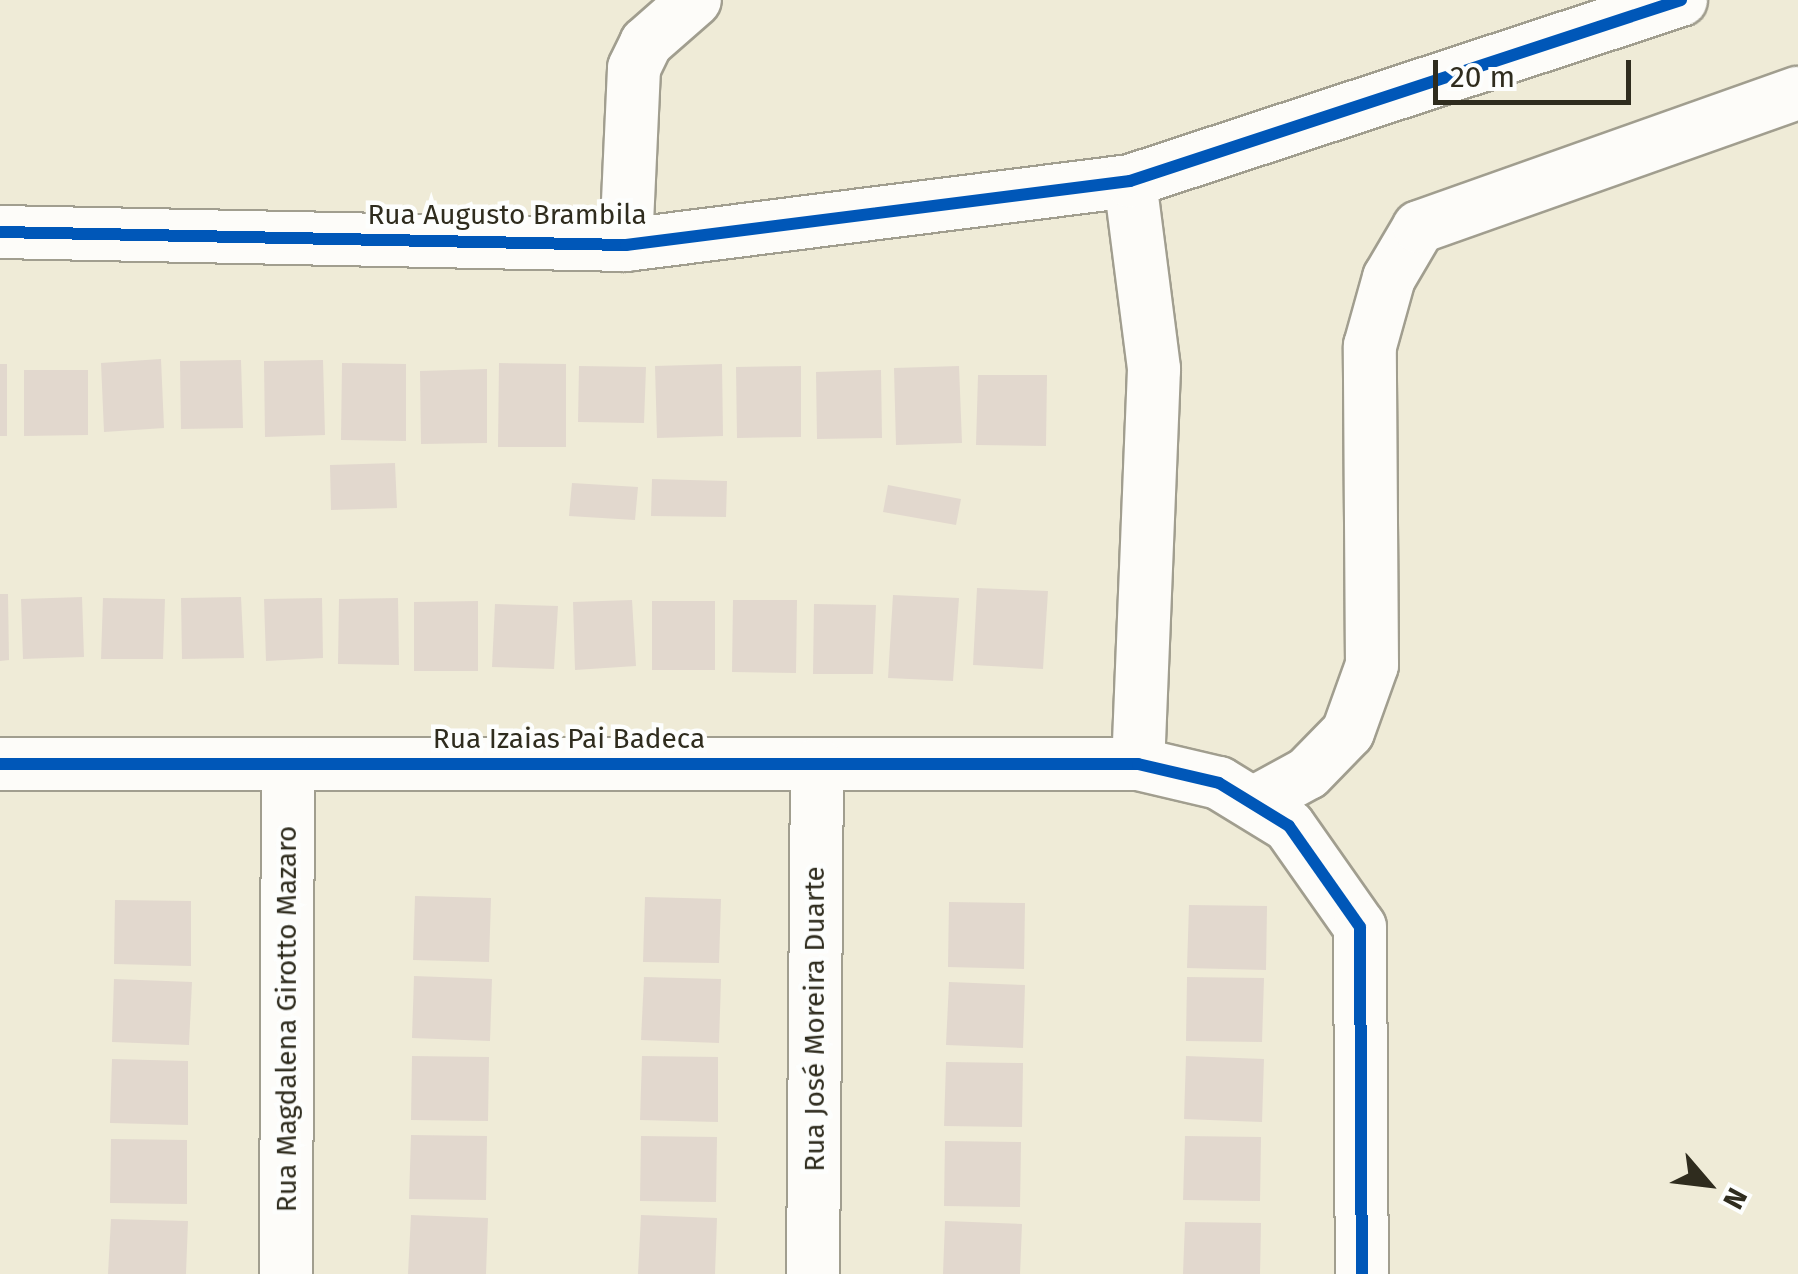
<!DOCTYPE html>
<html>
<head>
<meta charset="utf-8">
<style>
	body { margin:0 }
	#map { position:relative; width:1798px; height:1274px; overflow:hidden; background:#efebd7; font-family:"Fira Sans",sans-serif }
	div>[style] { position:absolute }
	.building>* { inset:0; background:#e2d8ce }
	.roads { filter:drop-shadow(2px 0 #a19e8f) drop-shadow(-2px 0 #a19e8f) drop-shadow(0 2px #a19e8f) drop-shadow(0 -2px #a19e8f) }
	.minor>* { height:52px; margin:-26px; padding:0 26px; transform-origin:26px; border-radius:26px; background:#fdfcf9 }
	.cycleway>* { height:12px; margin:-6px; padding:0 6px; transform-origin:6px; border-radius:6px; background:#0057b8 }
	span { translate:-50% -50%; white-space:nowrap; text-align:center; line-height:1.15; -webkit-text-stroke:9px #fdfefd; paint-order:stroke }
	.street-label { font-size:28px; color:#2f2c1e }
	.north { position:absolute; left:1658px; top:1134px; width:100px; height:100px; -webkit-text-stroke:8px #fdfefd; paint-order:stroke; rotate:118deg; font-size:28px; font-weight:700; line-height:40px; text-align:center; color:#2f2c1e }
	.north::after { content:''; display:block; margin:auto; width:35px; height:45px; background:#2f2c1e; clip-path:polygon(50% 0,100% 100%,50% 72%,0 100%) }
	.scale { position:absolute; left:1433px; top:60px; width:198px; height:45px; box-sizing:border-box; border:5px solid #2f2c1e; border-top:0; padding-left:12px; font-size:30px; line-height:35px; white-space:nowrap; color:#2f2c1e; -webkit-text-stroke:8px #fdfefd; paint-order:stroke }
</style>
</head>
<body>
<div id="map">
	<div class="building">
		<div style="clip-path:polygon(161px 359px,164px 428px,104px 432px,101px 363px)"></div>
		<div style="clip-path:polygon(241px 360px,243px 428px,181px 429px,180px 361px)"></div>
		<div style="clip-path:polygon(323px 360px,325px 435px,265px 437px,264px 361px)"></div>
		<div style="clip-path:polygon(342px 363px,406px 364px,406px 441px,341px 440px)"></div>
		<div style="clip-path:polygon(499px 363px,566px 364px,566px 447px,498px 447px)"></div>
		<div style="clip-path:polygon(0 364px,7px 364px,7px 436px,0 436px)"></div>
		<div style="clip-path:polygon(722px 364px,723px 436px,657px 438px,655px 366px)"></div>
		<div style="clip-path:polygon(579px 366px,646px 367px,644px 423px,578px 422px)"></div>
		<div style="clip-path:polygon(801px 366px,801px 437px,737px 438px,736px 367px)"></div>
		<div style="clip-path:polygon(959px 366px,962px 443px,896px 445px,894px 368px)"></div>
		<div style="clip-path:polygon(487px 369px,487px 443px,421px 444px,420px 371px)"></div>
		<div style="clip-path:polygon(24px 370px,88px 370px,88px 435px,24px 436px)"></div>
		<div style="clip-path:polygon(881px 370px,882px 438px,817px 439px,816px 372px)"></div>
		<div style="clip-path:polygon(978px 375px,1047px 375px,1046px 446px,976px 445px)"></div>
		<div style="clip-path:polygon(395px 463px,397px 508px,331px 510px,330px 465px)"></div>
		<div style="clip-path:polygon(652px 479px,727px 481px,726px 517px,651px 516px)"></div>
		<div style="clip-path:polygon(572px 483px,638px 487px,635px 520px,569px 516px)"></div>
		<div style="clip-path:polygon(888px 485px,961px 499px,956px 525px,883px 512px)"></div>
		<div style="clip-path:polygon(977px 588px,1048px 591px,1043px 669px,973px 665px)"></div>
		<div style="clip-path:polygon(0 594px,8px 594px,9px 660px,0 661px)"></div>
		<div style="clip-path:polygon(893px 595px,959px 598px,953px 681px,888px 678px)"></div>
		<div style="clip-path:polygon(82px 597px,84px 657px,23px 659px,21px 599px)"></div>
		<div style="clip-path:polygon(241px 597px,244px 658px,182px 659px,181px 598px)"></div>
		<div style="clip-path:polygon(103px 598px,165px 599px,163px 659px,101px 659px)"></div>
		<div style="clip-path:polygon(322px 598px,323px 658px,266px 661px,264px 599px)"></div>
		<div style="clip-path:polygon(398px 598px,399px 665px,338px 664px,339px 599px)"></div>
		<div style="clip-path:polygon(632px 600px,636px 666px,575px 670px,573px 602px)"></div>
		<div style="clip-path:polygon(733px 600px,797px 600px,796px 673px,732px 672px)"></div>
		<div style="clip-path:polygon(478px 601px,478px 671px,414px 671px,414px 602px)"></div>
		<div style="clip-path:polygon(652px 601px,715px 601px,715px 670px,652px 670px)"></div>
		<div style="clip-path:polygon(495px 604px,558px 606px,554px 669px,492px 667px)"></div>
		<div style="clip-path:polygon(814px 604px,876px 605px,873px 674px,813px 674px)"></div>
		<div style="clip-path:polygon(415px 896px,491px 898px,489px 962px,413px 960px)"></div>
		<div style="clip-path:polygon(645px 897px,721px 899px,719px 963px,643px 962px)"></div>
		<div style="clip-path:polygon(115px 900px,191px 901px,191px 966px,114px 964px)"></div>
		<div style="clip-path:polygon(949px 902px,1025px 903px,1024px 969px,948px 967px)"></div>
		<div style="clip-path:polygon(1189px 905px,1267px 906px,1266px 970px,1187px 968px)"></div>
		<div style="clip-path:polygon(414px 976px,492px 979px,490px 1041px,412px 1038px)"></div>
		<div style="clip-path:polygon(644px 977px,721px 979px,719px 1043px,641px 1040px)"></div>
		<div style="clip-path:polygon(1187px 977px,1264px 978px,1262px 1042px,1186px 1041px)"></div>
		<div style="clip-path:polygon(114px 979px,192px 982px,189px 1045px,112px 1042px)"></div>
		<div style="clip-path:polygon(949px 982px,1025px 985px,1023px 1048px,946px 1045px)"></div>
		<div style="clip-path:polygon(412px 1056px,489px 1057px,488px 1121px,411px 1120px)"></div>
		<div style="clip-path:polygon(642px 1056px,718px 1057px,718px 1122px,640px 1120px)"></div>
		<div style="clip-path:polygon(1186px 1056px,1264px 1059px,1262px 1122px,1184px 1119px)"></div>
		<div style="clip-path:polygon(112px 1059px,188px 1061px,188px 1125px,110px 1123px)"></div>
		<div style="clip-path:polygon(946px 1062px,1023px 1063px,1022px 1127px,944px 1126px)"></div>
		<div style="clip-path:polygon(411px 1135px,487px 1136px,486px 1200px,409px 1199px)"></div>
		<div style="clip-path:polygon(641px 1136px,717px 1137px,716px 1202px,640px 1201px)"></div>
		<div style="clip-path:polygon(1185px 1136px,1261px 1137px,1260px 1201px,1183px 1200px)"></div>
		<div style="clip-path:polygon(111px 1139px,187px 1140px,187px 1204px,110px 1203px)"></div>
		<div style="clip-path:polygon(945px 1141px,1021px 1142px,1020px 1207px,944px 1206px)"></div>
		<div style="clip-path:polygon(411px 1215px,488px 1218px,486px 1274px,408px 1274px)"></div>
		<div style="clip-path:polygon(641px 1215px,717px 1218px,715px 1274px,638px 1274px)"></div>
		<div style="clip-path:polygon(111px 1219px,188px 1221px,186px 1274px,108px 1274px)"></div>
		<div style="clip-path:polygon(945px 1221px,1022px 1224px,1020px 1274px,943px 1274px)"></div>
		<div style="clip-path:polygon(1185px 1222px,1261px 1223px,1260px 1274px,1183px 1274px)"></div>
	</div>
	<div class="roads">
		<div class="minor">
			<div style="left:1130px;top:181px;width:190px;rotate:82.7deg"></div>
			<div style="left:1154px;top:369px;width:395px;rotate:92.3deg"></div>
			<div style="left:0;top:232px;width:626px;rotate:1.19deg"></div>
			<div style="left:626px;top:245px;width:508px;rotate:-7.24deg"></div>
			<div style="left:1130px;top:181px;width:580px;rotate:-18.19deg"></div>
			<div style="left:626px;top:245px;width:177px;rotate:-87.4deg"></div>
			<div style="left:634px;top:68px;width:28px;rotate:-64deg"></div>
			<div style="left:646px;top:43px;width:65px;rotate:-41.3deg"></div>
			<div style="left:0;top:764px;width:1138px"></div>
			<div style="left:1138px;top:764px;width:83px;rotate:13.2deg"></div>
			<div style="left:1219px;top:783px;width:82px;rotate:31.6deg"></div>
			<div style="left:1289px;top:826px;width:123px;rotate:54.9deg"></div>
			<div style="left:1360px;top:927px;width:347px;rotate:89.7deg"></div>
			<div style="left:1255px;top:802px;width:60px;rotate:-28.7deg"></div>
			<div style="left:1308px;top:773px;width:57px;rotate:-45.7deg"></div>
			<div style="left:1348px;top:732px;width:71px;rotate:-70.3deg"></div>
			<div style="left:1372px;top:665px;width:319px;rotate:-90.4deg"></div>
			<div style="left:1370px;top:346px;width:71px;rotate:-74.4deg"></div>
			<div style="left:1389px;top:278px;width:59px;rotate:-59.5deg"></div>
			<div style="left:1419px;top:227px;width:402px;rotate:-19.5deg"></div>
			<div style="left:286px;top:1274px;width:510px;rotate:-89.78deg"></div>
			<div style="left:813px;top:1274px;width:510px;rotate:-89.55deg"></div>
		</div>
	</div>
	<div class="cycleway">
		<div style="left:0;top:232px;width:626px;rotate:1.19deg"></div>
		<div style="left:626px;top:245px;width:508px;rotate:-7.24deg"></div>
		<div style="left:1130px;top:181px;width:580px;rotate:-18.19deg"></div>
		<div style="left:0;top:764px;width:1138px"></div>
		<div style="left:1138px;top:764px;width:83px;rotate:13.2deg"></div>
		<div style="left:1219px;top:783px;width:82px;rotate:31.6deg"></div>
		<div style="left:1289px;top:826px;width:123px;rotate:54.9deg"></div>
		<div style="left:1360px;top:927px;width:347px;rotate:89.7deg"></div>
	</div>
	<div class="street-label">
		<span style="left:507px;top:215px">Rua Augusto Brambila</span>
		<span style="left:569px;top:739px">Rua Izaias Pai Badeca</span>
		<span style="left:287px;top:1019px;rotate:-90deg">Rua Magdalena Girotto Mazaro</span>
		<span style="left:815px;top:1019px;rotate:-90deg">Rua José Moreira Duarte</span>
	</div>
	<div class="north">N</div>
	<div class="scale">20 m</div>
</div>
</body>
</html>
